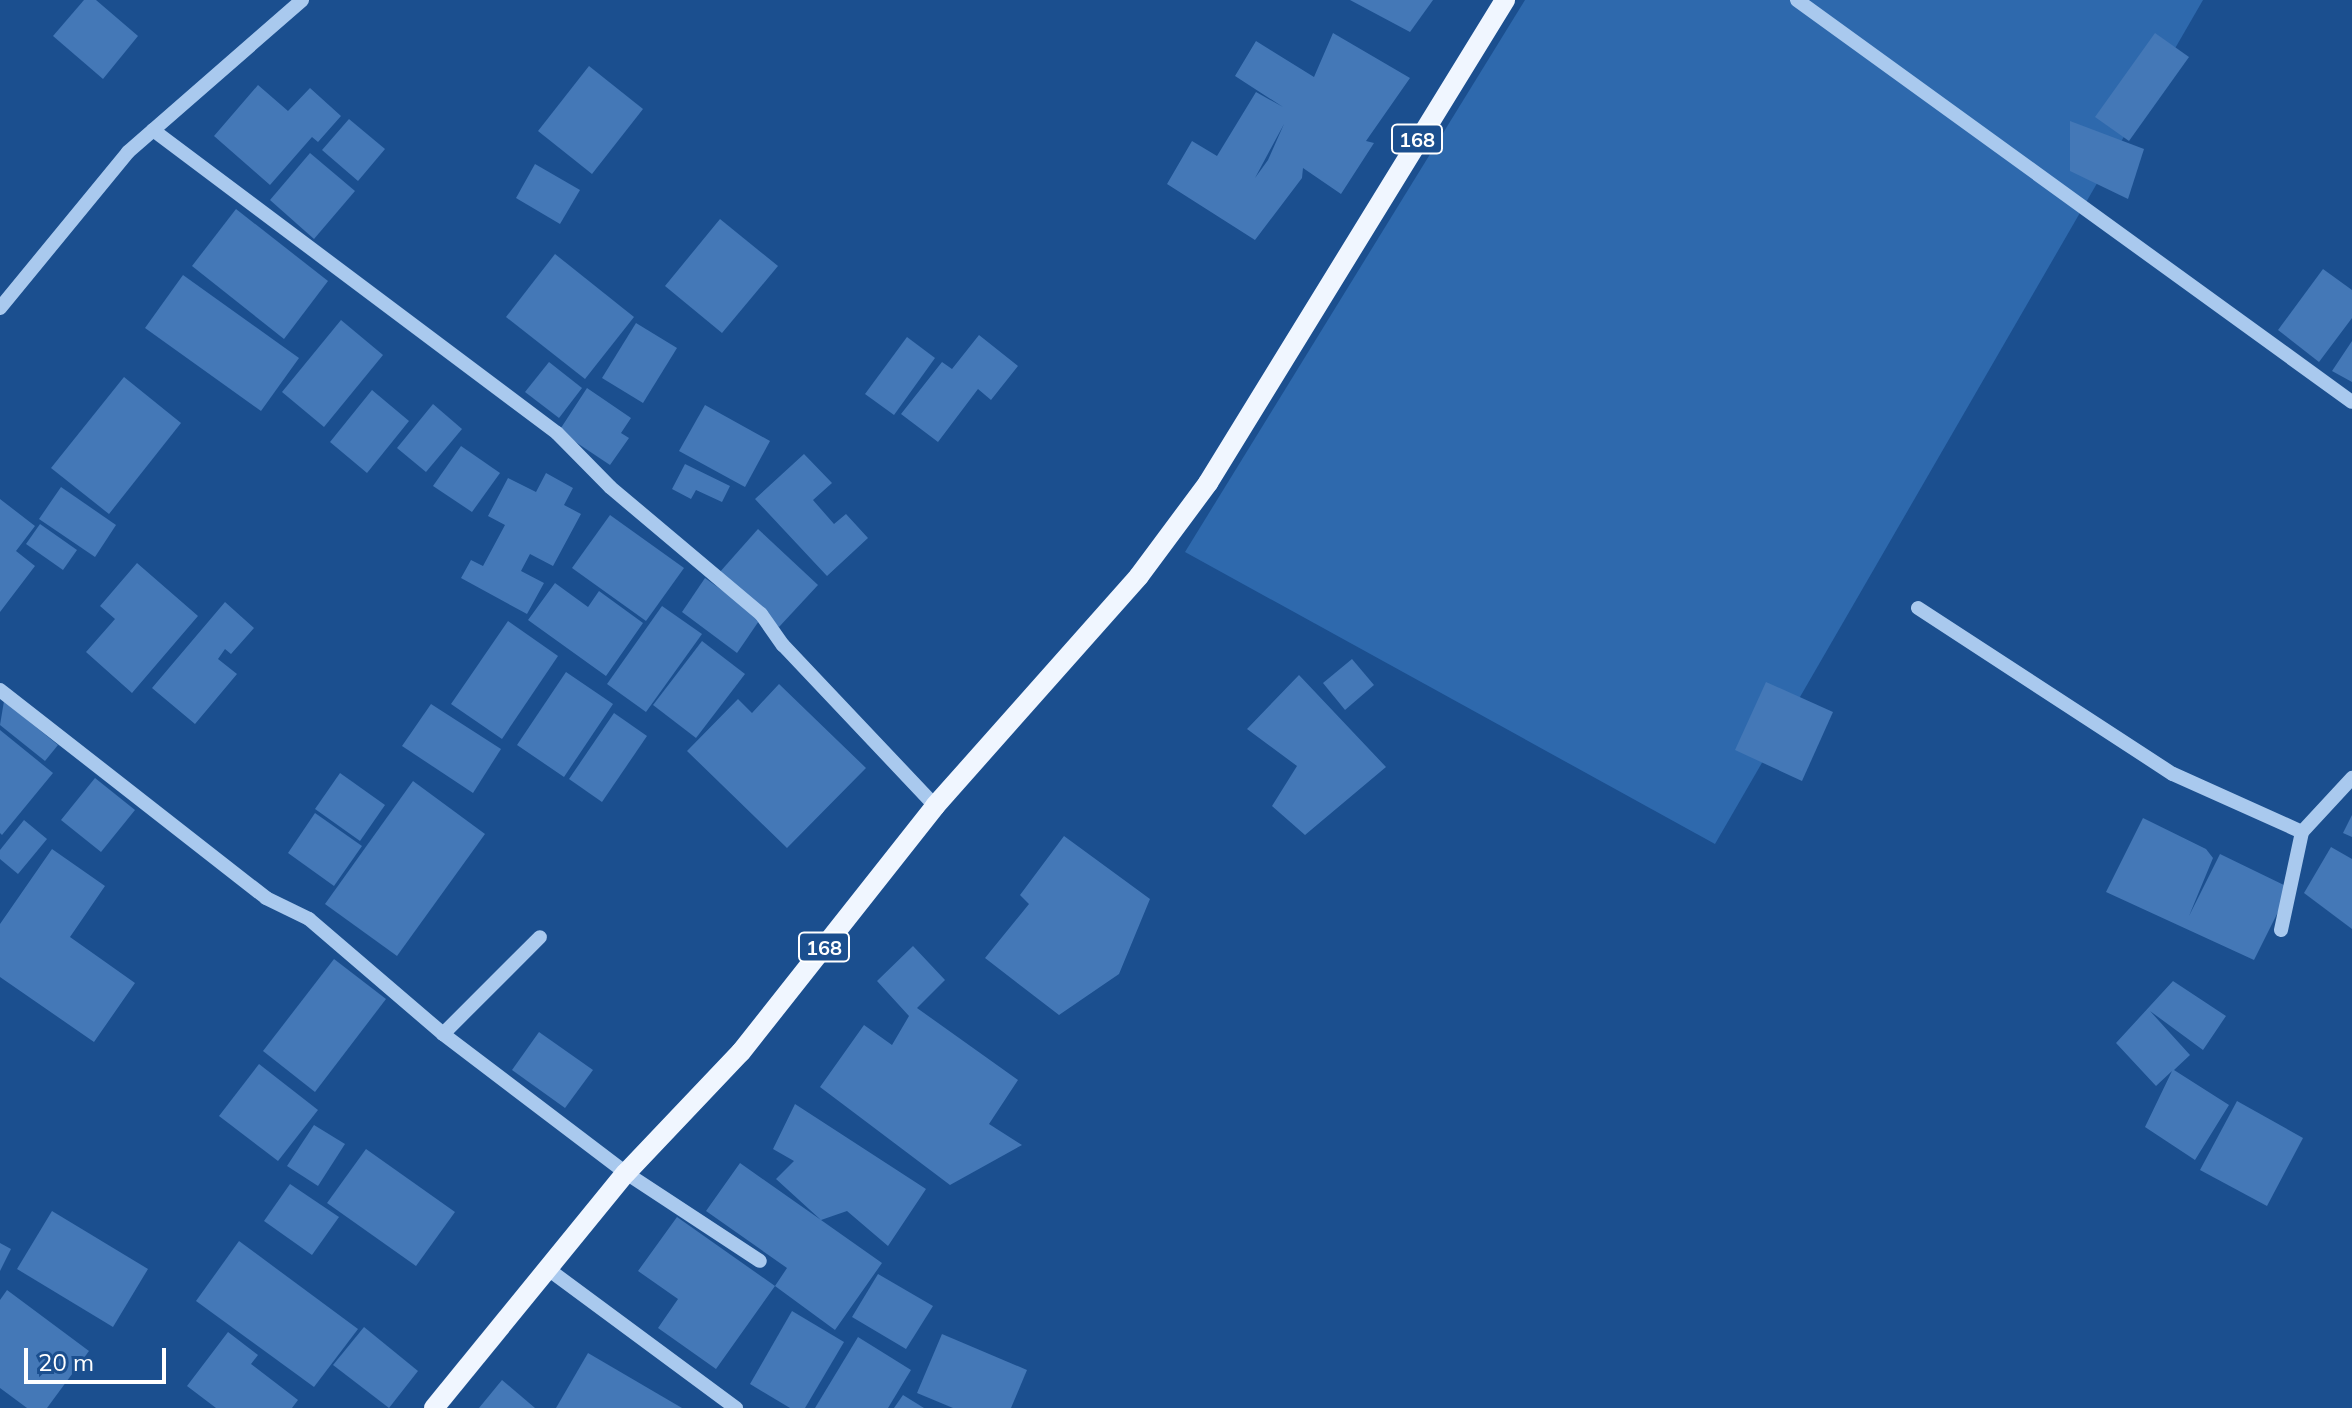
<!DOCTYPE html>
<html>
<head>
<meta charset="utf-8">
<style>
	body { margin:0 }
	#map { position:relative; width:2352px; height:1408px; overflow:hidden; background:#1b4f8f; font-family:Mulish,sans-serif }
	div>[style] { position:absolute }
	.green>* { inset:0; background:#2e69ad }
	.building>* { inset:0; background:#4478b7 }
	.minor>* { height:14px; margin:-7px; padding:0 7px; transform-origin:7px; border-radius:7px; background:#a9c9ee }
	.major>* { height:20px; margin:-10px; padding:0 10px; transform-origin:10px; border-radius:10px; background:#f0f6ff }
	span { translate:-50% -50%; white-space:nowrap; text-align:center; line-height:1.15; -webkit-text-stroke:7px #1b4f8f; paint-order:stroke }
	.shield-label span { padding:2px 6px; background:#1b4f8f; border:2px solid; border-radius:6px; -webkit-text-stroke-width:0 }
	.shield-label { font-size:20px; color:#fff; font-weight:700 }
	.scale { position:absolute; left:24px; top:1348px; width:142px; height:36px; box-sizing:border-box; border:4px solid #fff; border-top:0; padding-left:10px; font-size:24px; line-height:28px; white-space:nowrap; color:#fff; -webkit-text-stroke:6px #1b4f8f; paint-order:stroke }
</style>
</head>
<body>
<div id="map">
	<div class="green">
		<div style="clip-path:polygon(1525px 0,2203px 0,1715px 844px,1185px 552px)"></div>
	</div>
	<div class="building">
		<div style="clip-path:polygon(84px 0,96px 0,138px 36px,103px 79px,53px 36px)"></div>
		<div style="clip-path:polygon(1350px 0,1433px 0,1410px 32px)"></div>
		<div style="clip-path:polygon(evenodd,1333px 33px,1410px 78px,1366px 141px,1374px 143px,1341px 194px,1303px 168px,1302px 178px,1255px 240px,1167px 184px,1192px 141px,1217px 156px,1256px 92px,1283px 107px,1235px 76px,1256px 41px,1314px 77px,1333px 33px,1284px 124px,1268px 160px,1255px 178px,1284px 124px)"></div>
		<div style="clip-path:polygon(2155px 33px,2189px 57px,2129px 141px,2095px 117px)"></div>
		<div style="clip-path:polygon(589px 66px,643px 109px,592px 174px,538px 131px)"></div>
		<div style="clip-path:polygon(258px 85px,288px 111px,310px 88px,341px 116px,318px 142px,312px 137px,270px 185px,214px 136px)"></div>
		<div style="clip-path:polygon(349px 119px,385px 149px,358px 181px,322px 150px)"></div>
		<div style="clip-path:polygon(2070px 121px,2144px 149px,2128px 199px,2070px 171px)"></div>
		<div style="clip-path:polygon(310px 153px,355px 191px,314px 239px,270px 200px)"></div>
		<div style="clip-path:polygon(535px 164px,580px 190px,560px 224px,516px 198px)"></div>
		<div style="clip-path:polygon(236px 209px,328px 281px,284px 339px,192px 266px)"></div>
		<div style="clip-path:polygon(720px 219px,778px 266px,722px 333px,665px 286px)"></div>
		<div style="clip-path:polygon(555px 254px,634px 317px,585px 379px,506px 317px)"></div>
		<div style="clip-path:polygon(2323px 269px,2352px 290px,2352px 318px,2319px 362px,2278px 330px)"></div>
		<div style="clip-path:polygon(183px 275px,299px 358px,261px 411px,145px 328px)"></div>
		<div style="clip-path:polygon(341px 320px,383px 355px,324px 427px,282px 392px)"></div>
		<div style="clip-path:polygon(636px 323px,677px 348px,643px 403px,602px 378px)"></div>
		<div style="clip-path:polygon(979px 335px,1018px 366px,991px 400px,978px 389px,938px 442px,901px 414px,942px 362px,952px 369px)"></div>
		<div style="clip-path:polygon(907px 337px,935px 358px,894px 415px,865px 394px)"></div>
		<div style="clip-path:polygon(2352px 341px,2352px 382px,2332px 371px)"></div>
		<div style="clip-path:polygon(549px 362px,582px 388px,559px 418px,525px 392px)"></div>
		<div style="clip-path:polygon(124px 377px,181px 423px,109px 514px,51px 468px)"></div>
		<div style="clip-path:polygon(587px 388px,631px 418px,621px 433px,629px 438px,610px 465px,559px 431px)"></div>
		<div style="clip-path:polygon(372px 390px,409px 421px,367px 473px,330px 442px)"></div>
		<div style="clip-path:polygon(433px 404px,462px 429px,426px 472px,397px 448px)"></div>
		<div style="clip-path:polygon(705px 405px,770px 441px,745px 487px,679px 451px)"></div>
		<div style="clip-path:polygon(461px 446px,500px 473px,472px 512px,433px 486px)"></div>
		<div style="clip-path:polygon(804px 454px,832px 483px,813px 500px,834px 524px,846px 514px,868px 538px,827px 576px,755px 499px)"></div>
		<div style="clip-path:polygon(685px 464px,730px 486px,722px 502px,696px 490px,691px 499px,672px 489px)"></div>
		<div style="clip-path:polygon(546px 473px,573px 488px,564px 505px,581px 514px,553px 566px,530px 554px,521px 571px,544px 583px,527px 614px,461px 578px,471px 560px,483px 566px,505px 525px,488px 516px,508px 478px,536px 492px)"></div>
		<div style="clip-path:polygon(61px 487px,116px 525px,95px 557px,39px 519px)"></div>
		<div style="clip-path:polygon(0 499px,35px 526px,16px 551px,35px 566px,0 612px)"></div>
		<div style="clip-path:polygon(610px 515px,684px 568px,646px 621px,572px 568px)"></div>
		<div style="clip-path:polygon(40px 524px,77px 550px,63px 570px,26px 544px)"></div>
		<div style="clip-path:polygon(758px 529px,818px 585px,779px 627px,719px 573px)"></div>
		<div style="clip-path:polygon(137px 563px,198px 616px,132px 693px,86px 652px,115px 619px,100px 606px)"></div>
		<div style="clip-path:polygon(705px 578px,761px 618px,737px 653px,682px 612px)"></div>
		<div style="clip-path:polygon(555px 583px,588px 607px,599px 591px,643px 623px,606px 676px,528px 620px)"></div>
		<div style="clip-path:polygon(225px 602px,254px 628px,231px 654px,225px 649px,218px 659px,237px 674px,195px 724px,152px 688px)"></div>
		<div style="clip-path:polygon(662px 606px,702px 634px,646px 712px,607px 684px)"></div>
		<div style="clip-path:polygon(508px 621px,558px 656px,502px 739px,451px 704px)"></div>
		<div style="clip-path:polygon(702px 641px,745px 674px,696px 738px,653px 705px)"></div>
		<div style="clip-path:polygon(1352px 659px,1374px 685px,1345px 710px,1323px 683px)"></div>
		<div style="clip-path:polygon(566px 672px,613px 704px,564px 777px,517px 745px)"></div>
		<div style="clip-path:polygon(1299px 675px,1386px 767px,1305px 835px,1272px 806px,1297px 766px,1247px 729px)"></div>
		<div style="clip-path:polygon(1766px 682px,1833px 712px,1802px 781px,1735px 750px)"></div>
		<div style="clip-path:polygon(779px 684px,866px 768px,787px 848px,687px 751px,738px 699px,752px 713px)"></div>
		<div style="clip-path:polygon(4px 701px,58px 745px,45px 761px,0 725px)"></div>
		<div style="clip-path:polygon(431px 704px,501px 749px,473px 793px,402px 746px)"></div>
		<div style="clip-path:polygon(614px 713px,647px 736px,602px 802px,569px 779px)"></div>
		<div style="clip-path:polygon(0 730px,53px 773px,2px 835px,0 833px)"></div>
		<div style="clip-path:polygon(340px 773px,385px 805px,360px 841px,315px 809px)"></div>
		<div style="clip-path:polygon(95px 778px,135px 810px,101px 852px,61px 820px)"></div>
		<div style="clip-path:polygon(413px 781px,485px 834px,397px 956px,325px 904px)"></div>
		<div style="clip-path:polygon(315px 813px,362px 846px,334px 886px,288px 853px)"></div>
		<div style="clip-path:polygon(2352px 815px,2352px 837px,2343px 833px)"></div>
		<div style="clip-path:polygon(2143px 818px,2206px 849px,2213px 858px,2189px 916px,2220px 854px,2290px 888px,2254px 960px,2106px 892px)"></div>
		<div style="clip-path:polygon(24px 820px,47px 839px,18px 874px,0 859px,0 850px)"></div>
		<div style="clip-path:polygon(1064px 836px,1150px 899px,1119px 974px,1059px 1015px,985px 958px,1029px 904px,1020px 895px)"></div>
		<div style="clip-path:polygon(2331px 847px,2352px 859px,2352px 929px,2304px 893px)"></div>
		<div style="clip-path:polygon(52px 849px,105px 886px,70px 937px,135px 983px,94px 1042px,0 977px,0 924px)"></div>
		<div style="clip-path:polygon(913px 946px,945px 980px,917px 1008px,1018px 1080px,989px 1124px,1022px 1145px,950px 1185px,820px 1087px,864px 1025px,892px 1045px,909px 1016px,877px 981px)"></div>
		<div style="clip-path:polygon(334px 959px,386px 999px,315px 1092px,263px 1051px)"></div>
		<div style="clip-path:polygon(2173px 981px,2226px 1016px,2203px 1050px,2150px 1011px,2190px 1055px,2174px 1070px,2229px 1105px,2195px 1160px,2145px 1127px,2172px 1071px,2156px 1086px,2116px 1043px)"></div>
		<div style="clip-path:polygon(539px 1032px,593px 1070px,565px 1108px,512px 1070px)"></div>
		<div style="clip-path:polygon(259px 1064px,318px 1110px,278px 1161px,219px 1116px)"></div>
		<div style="clip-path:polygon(2237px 1101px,2303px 1138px,2267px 1206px,2200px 1170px)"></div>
		<div style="clip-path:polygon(795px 1104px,926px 1189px,888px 1246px,847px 1211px,821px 1220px,882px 1263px,835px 1330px,775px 1286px,716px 1369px,658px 1328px,678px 1299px,638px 1271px,677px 1217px,775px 1286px,787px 1268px,706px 1211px,740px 1163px,821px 1220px,776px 1179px,794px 1161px,773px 1149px)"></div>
		<div style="clip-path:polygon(314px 1125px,345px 1144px,318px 1186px,287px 1166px)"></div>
		<div style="clip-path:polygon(366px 1149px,455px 1212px,416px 1266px,327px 1203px)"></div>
		<div style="clip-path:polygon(290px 1184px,339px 1217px,312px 1255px,264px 1221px)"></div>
		<div style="clip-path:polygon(52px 1211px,148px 1269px,113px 1327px,17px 1269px)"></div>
		<div style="clip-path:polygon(239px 1241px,358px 1329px,314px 1387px,196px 1301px)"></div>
		<div style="clip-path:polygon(0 1243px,11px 1249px,0 1271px)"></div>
		<div style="clip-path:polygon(878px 1274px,933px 1306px,906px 1349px,852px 1317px)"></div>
		<div style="clip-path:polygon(7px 1290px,89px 1351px,47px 1408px,27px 1408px,0 1388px,0 1300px)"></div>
		<div style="clip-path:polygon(792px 1311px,844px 1342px,805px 1408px,790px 1408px,750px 1384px)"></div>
		<div style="clip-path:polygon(364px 1327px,418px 1371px,389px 1408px,333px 1365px)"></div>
		<div style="clip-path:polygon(228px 1332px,258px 1355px,251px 1364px,298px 1400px,292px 1408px,216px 1408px,187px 1386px)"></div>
		<div style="clip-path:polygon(942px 1334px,1027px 1370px,1011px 1408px,953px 1408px,917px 1393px)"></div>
		<div style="clip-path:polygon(858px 1337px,911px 1370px,888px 1408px,815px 1408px)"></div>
		<div style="clip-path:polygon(588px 1353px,682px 1408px,556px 1408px)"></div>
		<div style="clip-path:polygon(502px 1380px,535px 1408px,479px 1408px)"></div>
		<div style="clip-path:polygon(903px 1395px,924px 1408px,894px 1408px)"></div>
	</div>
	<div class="minor">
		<div style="left:1797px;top:0;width:685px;rotate:35.92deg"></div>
		<div style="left:153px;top:130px;width:505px;rotate:36.87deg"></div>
		<div style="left:557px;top:433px;width:76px;rotate:45.5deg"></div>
		<div style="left:610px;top:487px;width:197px;rotate:40.1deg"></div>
		<div style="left:761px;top:614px;width:38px;rotate:55deg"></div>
		<div style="left:783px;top:645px;width:221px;rotate:46.6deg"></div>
		<div style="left:0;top:308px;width:202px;rotate:-50.6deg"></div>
		<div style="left:128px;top:152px;width:231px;rotate:-41.1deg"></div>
		<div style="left:1918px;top:608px;width:304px;rotate:33.1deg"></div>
		<div style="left:2173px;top:774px;width:141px;rotate:24.2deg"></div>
		<div style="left:0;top:690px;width:338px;rotate:38deg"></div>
		<div style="left:266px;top:898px;width:48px;rotate:26deg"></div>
		<div style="left:309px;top:919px;width:177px;rotate:40.6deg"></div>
		<div style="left:443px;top:1034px;width:230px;rotate:37.2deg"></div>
		<div style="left:626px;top:1173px;width:160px;rotate:33.3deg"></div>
		<div style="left:2281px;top:930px;width:100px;rotate:-77.9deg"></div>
		<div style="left:2302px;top:832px;width:74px;rotate:-47.2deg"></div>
		<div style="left:443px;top:1034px;width:137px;rotate:-45deg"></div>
		<div style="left:548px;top:1269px;width:234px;rotate:36.5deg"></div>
	</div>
	<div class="major">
		<div style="left:434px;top:1408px;width:303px;rotate:-50.8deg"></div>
		<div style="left:626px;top:1173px;width:167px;rotate:-46.5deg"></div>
		<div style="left:741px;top:1052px;width:313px;rotate:-51.7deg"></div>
		<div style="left:935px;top:806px;width:307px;rotate:-48.4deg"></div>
		<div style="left:1139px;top:576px;width:116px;rotate:-53.4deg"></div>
		<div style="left:1208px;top:483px;width:567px;rotate:-58.41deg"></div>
	</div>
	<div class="shield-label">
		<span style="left:1417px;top:139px">168</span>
		<span style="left:824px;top:947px">168</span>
	</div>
	<div class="scale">20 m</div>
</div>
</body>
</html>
